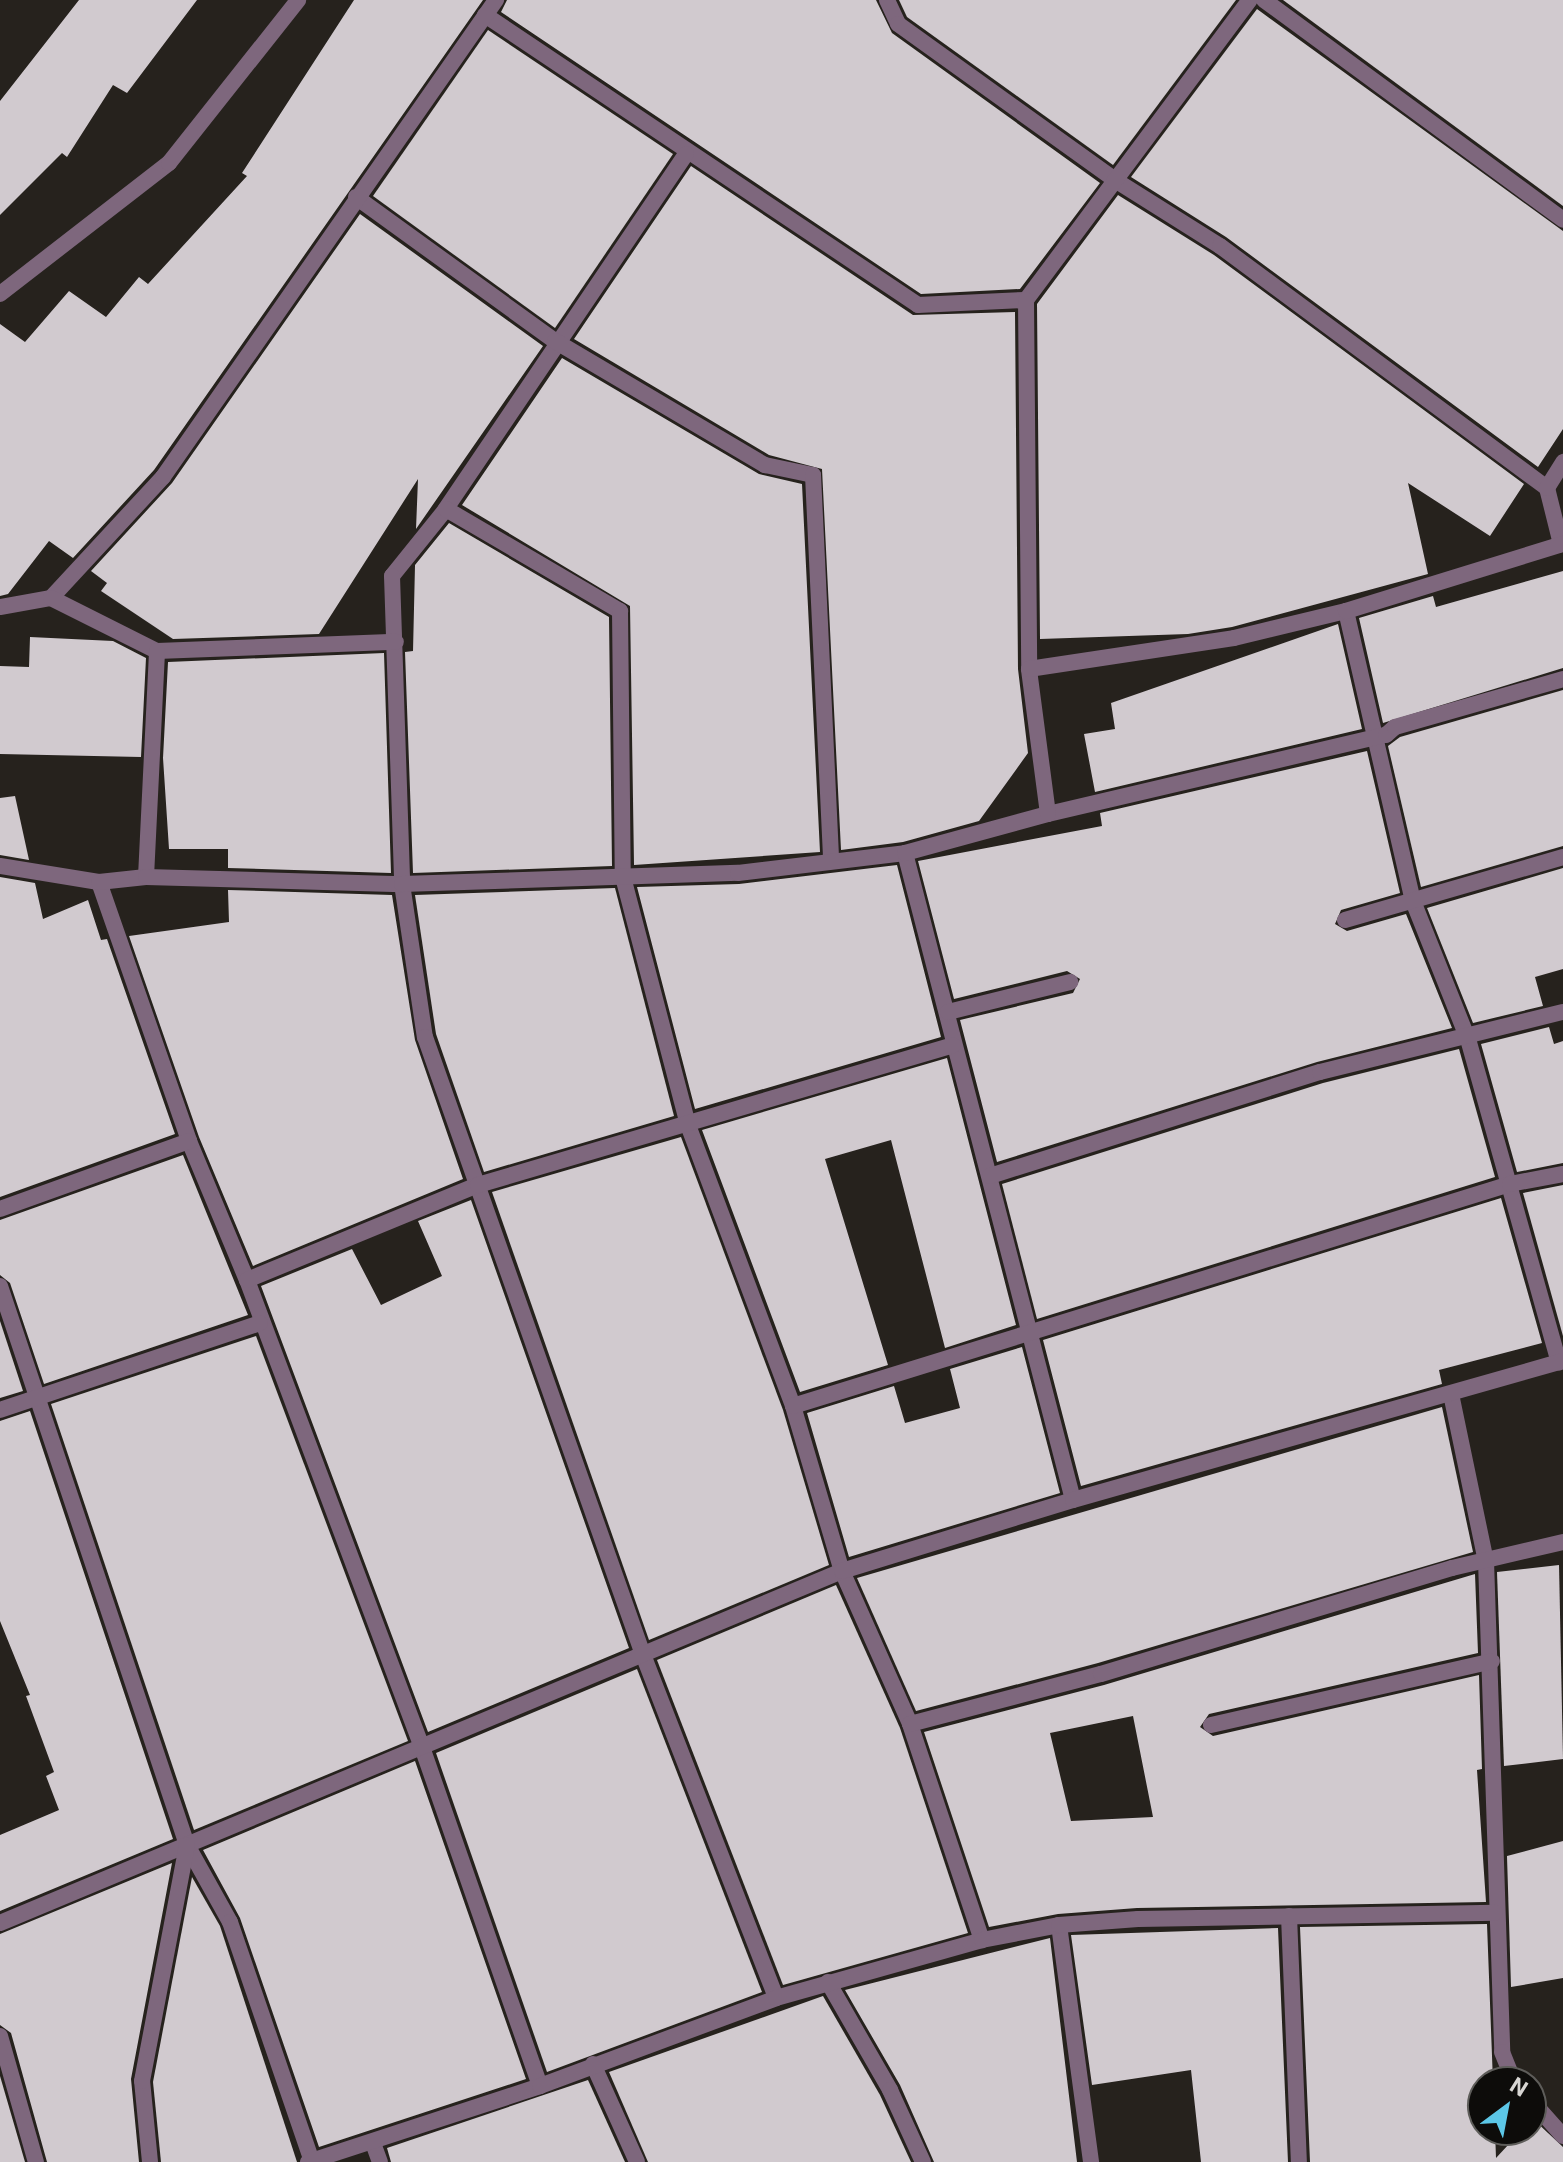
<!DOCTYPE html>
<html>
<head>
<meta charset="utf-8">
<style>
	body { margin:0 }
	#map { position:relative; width:1563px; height:2162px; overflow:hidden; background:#26221d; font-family:Roboto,sans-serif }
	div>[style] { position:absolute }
	.building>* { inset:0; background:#d1cacf }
	.minor>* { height:16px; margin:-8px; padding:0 8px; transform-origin:8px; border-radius:8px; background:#7e677d }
	.tertiary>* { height:16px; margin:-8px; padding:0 8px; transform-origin:8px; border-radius:8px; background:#7e677d }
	span { translate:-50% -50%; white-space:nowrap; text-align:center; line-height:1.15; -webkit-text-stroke:8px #0d0c0a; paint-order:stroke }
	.north { position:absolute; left:1467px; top:2066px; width:80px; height:80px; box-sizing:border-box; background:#0d0c0a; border:2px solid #5e5d5a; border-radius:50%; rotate:32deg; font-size:22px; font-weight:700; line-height:32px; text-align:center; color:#d8d6d3 }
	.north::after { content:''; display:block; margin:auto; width:28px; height:36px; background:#5cc7e7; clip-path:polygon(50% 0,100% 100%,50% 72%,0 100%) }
</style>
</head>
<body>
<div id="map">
	<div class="building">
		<div style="clip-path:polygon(79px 0,197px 0,127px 93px,113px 85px,67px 157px,62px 153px,0 215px,0 101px)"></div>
		<div style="clip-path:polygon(354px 0,483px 0,154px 470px,73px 558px,49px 541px,8px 594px,0 596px,0 324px,25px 342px,69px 291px,106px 317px,139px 277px,148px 284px,247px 176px,242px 173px)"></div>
		<div style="clip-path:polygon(507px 0,876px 0,892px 33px,1100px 183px,1020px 289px,921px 294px,501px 12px)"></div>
		<div style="clip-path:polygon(899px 0,1236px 0,1113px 165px,907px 17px)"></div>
		<div style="clip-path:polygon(1283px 0,1563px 0,1563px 206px)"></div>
		<div style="clip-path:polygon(1257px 9px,1563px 231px,1563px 429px,1538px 467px,1226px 237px,1131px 177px)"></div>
		<div style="clip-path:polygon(488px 30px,673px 154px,555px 328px,373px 196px)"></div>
		<div style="clip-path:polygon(691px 166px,913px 315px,1015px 312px,1018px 669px,1028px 753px,979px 821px,903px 842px,841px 850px,822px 469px,769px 455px,574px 339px)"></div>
		<div style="clip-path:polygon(1118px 195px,1214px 255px,1524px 484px,1490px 536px,1408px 483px,1428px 574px,1232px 627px,1188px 634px,1040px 639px,1037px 304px)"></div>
		<div style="clip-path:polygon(360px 214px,543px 346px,416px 529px,418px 479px,319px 634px,173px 639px,101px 591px,107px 583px,91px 571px,172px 483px)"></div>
		<div style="clip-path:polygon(562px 358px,759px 474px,802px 484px,820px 852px,634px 865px,630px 606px,462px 505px)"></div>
		<div style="clip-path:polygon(449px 523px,609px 617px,612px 866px,413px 873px,405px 652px,413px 651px,415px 565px)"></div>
		<div style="clip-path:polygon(1563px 571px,1563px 668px,1383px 723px,1359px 618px,1433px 596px,1436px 607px)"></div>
		<div style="clip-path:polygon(1338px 624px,1362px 729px,1095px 792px,1084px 734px,1115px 729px,1111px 703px)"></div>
		<div style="clip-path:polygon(30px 637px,113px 641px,146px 658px,141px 757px,0 754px,0 666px,29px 667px)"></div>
		<div style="clip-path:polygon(384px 653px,391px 873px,228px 868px,228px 849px,169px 849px,163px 758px,168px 662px)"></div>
		<div style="clip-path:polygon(1563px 690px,1563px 846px,1421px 887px,1388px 746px,1400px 737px)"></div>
		<div style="clip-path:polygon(1367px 751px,1400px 893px,1341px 910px,1335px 924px,1347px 931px,1406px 914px,1452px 1028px,1317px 1062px,997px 1162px,960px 1020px,1073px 993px,1080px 979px,1067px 971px,954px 999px,918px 861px,1102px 826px,1100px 813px)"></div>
		<div style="clip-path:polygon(15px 796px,29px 860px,0 855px,0 798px)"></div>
		<div style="clip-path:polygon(897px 865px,941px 1037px,695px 1109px,637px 887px,739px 884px)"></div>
		<div style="clip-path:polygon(1563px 868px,1563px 969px,1535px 977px,1543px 1006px,1473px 1023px,1427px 908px)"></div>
		<div style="clip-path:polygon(0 877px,35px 883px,43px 919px,88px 900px,101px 940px,107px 939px,175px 1134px,0 1197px)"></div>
		<div style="clip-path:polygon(615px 888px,674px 1116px,484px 1172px,436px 1034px,415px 895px)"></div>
		<div style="clip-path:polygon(228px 890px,392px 895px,415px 1040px,463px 1179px,253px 1266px,199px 1137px,129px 936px,229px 922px)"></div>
		<div style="clip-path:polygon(1549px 1027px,1554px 1044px,1563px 1041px,1563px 1163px,1517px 1172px,1481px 1044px)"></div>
		<div style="clip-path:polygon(1459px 1049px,1495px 1177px,1037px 1319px,1002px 1184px,1323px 1083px)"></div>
		<div style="clip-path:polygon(947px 1058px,1016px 1325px,945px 1348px,891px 1140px,825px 1159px,888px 1365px,800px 1392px,702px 1130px)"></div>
		<div style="clip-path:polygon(681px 1137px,783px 1410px,829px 1565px,649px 1640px,492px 1192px)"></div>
		<div style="clip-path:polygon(183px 1155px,248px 1315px,44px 1384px,10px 1283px,0 1275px,0 1220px)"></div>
		<div style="clip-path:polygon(1563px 1185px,1563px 1336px,1523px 1193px)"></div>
		<div style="clip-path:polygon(1501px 1198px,1542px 1343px,1439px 1370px,1442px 1384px,1081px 1486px,1043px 1340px)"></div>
		<div style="clip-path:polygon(471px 1200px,629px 1648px,428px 1732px,261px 1286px,352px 1249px,381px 1305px,442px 1276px,418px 1221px)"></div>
		<div style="clip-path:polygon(0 1321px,23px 1391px,0 1398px)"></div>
		<div style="clip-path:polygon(256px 1336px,408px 1741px,194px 1830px,51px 1404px)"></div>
		<div style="clip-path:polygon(1022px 1347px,1060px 1493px,849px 1557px,807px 1413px,894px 1386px,905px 1423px,960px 1408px,950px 1369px)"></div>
		<div style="clip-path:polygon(1442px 1407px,1473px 1552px,1098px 1663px,916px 1711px,857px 1578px)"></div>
		<div style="clip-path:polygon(30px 1411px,173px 1839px,0 1911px,0 1835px,59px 1810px,46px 1776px,54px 1772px,26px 1696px,30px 1695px,0 1621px,0 1421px)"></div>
		<div style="clip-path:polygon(1559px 1565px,1563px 1759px,1504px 1766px,1497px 1572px)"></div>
		<div style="clip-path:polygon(evenodd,1475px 1574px,1478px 1653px,1209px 1714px,1200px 1727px,1213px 1736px,1479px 1675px,1482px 1769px,1477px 1770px,1486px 1902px,1137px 1908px,1058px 1914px,989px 1927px,924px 1732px,1104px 1685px,1475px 1574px,1133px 1716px,1153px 1817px,1071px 1821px,1050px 1733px,1133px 1716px)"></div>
		<div style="clip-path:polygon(836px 1585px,900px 1728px,968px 1933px,783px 1985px,657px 1660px)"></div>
		<div style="clip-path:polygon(637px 1669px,762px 1992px,547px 2072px,436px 1753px)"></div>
		<div style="clip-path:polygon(415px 1761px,526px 2079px,319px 2147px,240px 1918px,203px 1850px)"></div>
		<div style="clip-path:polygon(1563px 1841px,1563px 1978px,1511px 1987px,1507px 1856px)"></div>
		<div style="clip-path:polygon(172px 1863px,131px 2079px,139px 2162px,47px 2162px,11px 2033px,0 2025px,0 1934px)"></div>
		<div style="clip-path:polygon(192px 1877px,220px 1926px,297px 2162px,161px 2162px,153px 2082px)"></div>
		<div style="clip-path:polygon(1487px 1924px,1493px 2082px,1483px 2082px,1483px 2130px,1495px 2130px,1496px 2158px,1522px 2130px,1531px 2130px,1533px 2119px,1563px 2147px,1563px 2162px,1310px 2162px,1300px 1927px)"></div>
		<div style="clip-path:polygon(1278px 1928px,1288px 2162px,1201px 2162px,1191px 2070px,1092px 2085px,1071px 1935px)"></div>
		<div style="clip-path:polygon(1050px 1938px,1077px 2162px,934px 2162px,900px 2085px,845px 1990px)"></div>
		<div style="clip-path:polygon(823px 1996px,880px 2095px,911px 2162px,648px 2162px,609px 2072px)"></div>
		<div style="clip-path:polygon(0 2076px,25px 2162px,0 2162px)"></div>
		<div style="clip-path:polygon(588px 2080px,625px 2162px,391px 2162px,387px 2148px)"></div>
	</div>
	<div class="minor">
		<div style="left:887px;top:0;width:26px;rotate:65deg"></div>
		<div style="left:898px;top:24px;width:267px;rotate:35.7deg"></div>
		<div style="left:1115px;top:180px;width:124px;rotate:32.2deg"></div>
		<div style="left:1220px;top:246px;width:407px;rotate:36.5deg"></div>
		<div style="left:1547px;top:488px;width:58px;rotate:76deg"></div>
		<div style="left:1264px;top:0;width:371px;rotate:36.3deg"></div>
		<div style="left:485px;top:15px;width:521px;rotate:33.81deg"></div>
		<div style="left:918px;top:305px;width:108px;rotate:-2.7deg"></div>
		<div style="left:1026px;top:300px;width:374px;rotate:-53.3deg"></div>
		<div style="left:686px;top:154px;width:429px;rotate:124.1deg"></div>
		<div style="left:446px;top:509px;width:86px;rotate:128.9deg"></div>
		<div style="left:392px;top:576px;width:308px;rotate:88.1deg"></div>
		<div style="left:402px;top:884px;width:155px;rotate:81.5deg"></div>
		<div style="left:425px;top:1037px;width:652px;rotate:70.56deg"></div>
		<div style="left:642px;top:1652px;width:371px;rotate:68.8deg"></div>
		<div style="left:356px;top:197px;width:246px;rotate:35.9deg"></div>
		<div style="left:555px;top:341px;width:244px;rotate:30.6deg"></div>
		<div style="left:765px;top:465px;width:49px;rotate:11.8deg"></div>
		<div style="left:813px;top:475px;width:386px;rotate:87.3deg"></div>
		<div style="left:0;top:294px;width:214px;rotate:-37.8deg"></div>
		<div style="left:169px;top:163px;width:208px;rotate:-51.6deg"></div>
		<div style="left:1026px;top:300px;width:369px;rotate:89.5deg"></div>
		<div style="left:1547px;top:488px;width:31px;rotate:-58deg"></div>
		<div style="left:446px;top:509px;width:202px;rotate:30.4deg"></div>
		<div style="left:620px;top:611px;width:266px;rotate:89.4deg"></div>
		<div style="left:623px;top:877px;width:256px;rotate:75.3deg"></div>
		<div style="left:688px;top:1125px;width:300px;rotate:69.5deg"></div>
		<div style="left:793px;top:1406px;width:172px;rotate:73.5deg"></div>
		<div style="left:842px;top:1571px;width:167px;rotate:66deg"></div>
		<div style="left:910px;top:1724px;width:228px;rotate:71.6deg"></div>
		<div style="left:51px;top:598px;width:165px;rotate:-47.2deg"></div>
		<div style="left:163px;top:477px;width:582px;rotate:-55.08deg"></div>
		<div style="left:0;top:607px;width:52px;rotate:-10deg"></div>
		<div style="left:51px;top:598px;width:119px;rotate:26.6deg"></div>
		<div style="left:157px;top:651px;width:239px;rotate:-2.2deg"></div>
		<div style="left:1346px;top:611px;width:298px;rotate:77deg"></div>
		<div style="left:1413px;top:901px;width:149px;rotate:68.3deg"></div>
		<div style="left:1468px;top:1039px;width:336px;rotate:74.3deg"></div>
		<div style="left:1048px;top:814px;width:347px;rotate:-13.2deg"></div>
		<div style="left:1386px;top:735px;width:12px;rotate:-42deg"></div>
		<div style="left:1395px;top:727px;width:175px;rotate:-15.9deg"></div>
		<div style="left:905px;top:853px;width:668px;rotate:75.44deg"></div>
		<div style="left:146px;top:877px;width:226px;rotate:-87.2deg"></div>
		<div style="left:99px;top:882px;width:274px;rotate:70.8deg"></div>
		<div style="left:189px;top:1141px;width:151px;rotate:67.4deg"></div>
		<div style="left:247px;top:1280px;width:502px;rotate:69.47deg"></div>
		<div style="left:423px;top:1750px;width:356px;rotate:70.8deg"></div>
		<div style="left:1345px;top:920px;width:227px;rotate:-16.1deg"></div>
		<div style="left:948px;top:1012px;width:126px;rotate:-13.8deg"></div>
		<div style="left:990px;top:1176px;width:346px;rotate:-17.5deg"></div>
		<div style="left:1320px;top:1072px;width:250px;rotate:-13.9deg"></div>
		<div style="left:0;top:1209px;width:201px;rotate:-19.8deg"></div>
		<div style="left:247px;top:1280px;width:250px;rotate:-22.4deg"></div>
		<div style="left:478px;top:1185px;width:495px;rotate:-16.4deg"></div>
		<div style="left:0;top:1286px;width:589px;rotate:71.5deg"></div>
		<div style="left:187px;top:1845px;width:88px;rotate:60.8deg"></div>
		<div style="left:230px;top:1922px;width:253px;rotate:71.1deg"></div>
		<div style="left:1451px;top:1394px;width:171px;rotate:78.2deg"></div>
		<div style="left:1486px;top:1561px;width:491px;rotate:88.1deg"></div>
		<div style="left:1502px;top:2052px;width:32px;rotate:68deg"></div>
		<div style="left:793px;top:1406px;width:751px;rotate:-17.2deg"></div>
		<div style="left:1510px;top:1184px;width:54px;rotate:-10.7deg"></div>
		<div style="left:0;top:1410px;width:274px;rotate:-18.5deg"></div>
		<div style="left:910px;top:1724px;width:197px;rotate:-14.7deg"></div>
		<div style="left:1101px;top:1674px;width:367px;rotate:-16.8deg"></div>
		<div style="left:1452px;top:1568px;width:114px;rotate:-13.2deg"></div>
		<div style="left:1211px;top:1725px;width:288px;rotate:-12.8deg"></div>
		<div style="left:1289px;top:1916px;width:246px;rotate:87.7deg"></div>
		<div style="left:0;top:1923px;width:913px;rotate:-22.69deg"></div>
		<div style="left:842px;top:1571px;width:242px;rotate:-17.1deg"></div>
		<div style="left:1073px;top:1500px;width:509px;rotate:-15.84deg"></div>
		<div style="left:1059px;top:1925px;width:239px;rotate:82.3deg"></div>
		<div style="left:828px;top:1982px;width:125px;rotate:60.1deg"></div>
		<div style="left:890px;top:2090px;width:79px;rotate:65.4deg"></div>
		<div style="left:0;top:2036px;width:131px;rotate:74.1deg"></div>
		<div style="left:593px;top:2064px;width:107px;rotate:65.8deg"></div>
		<div style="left:1531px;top:2100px;width:48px;rotate:48.4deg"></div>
		<div style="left:373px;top:2143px;width:20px;rotate:70deg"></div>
		<div style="left:150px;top:2162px;width:81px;rotate:-95.6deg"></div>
		<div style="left:142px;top:2081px;width:240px;rotate:-79.2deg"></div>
		<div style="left:308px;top:2162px;width:244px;rotate:-18.1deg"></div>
		<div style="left:540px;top:2086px;width:252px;rotate:-20.4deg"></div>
		<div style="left:776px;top:1998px;width:214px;rotate:-15.7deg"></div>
		<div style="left:982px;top:1940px;width:78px;rotate:-11deg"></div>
		<div style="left:1059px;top:1925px;width:79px;rotate:-4.3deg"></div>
		<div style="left:1138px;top:1919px;width:357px;rotate:-1deg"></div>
	</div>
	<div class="tertiary">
		<div style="left:0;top:866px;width:100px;rotate:9.2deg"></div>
		<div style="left:99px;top:882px;width:47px;rotate:-6.1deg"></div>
		<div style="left:146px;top:877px;width:256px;rotate:1.6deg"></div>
		<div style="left:402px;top:884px;width:336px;rotate:-1.9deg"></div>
		<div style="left:738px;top:873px;width:168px;rotate:-6.8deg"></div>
		<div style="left:905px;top:853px;width:148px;rotate:-15.3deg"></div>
		<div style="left:1048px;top:814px;width:146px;rotate:-97.5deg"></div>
		<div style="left:1029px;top:669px;width:207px;rotate:-8.6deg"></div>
		<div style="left:1234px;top:638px;width:115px;rotate:-13.6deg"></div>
		<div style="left:1346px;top:611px;width:227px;rotate:-17.2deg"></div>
	</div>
	<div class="north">N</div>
</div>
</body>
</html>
